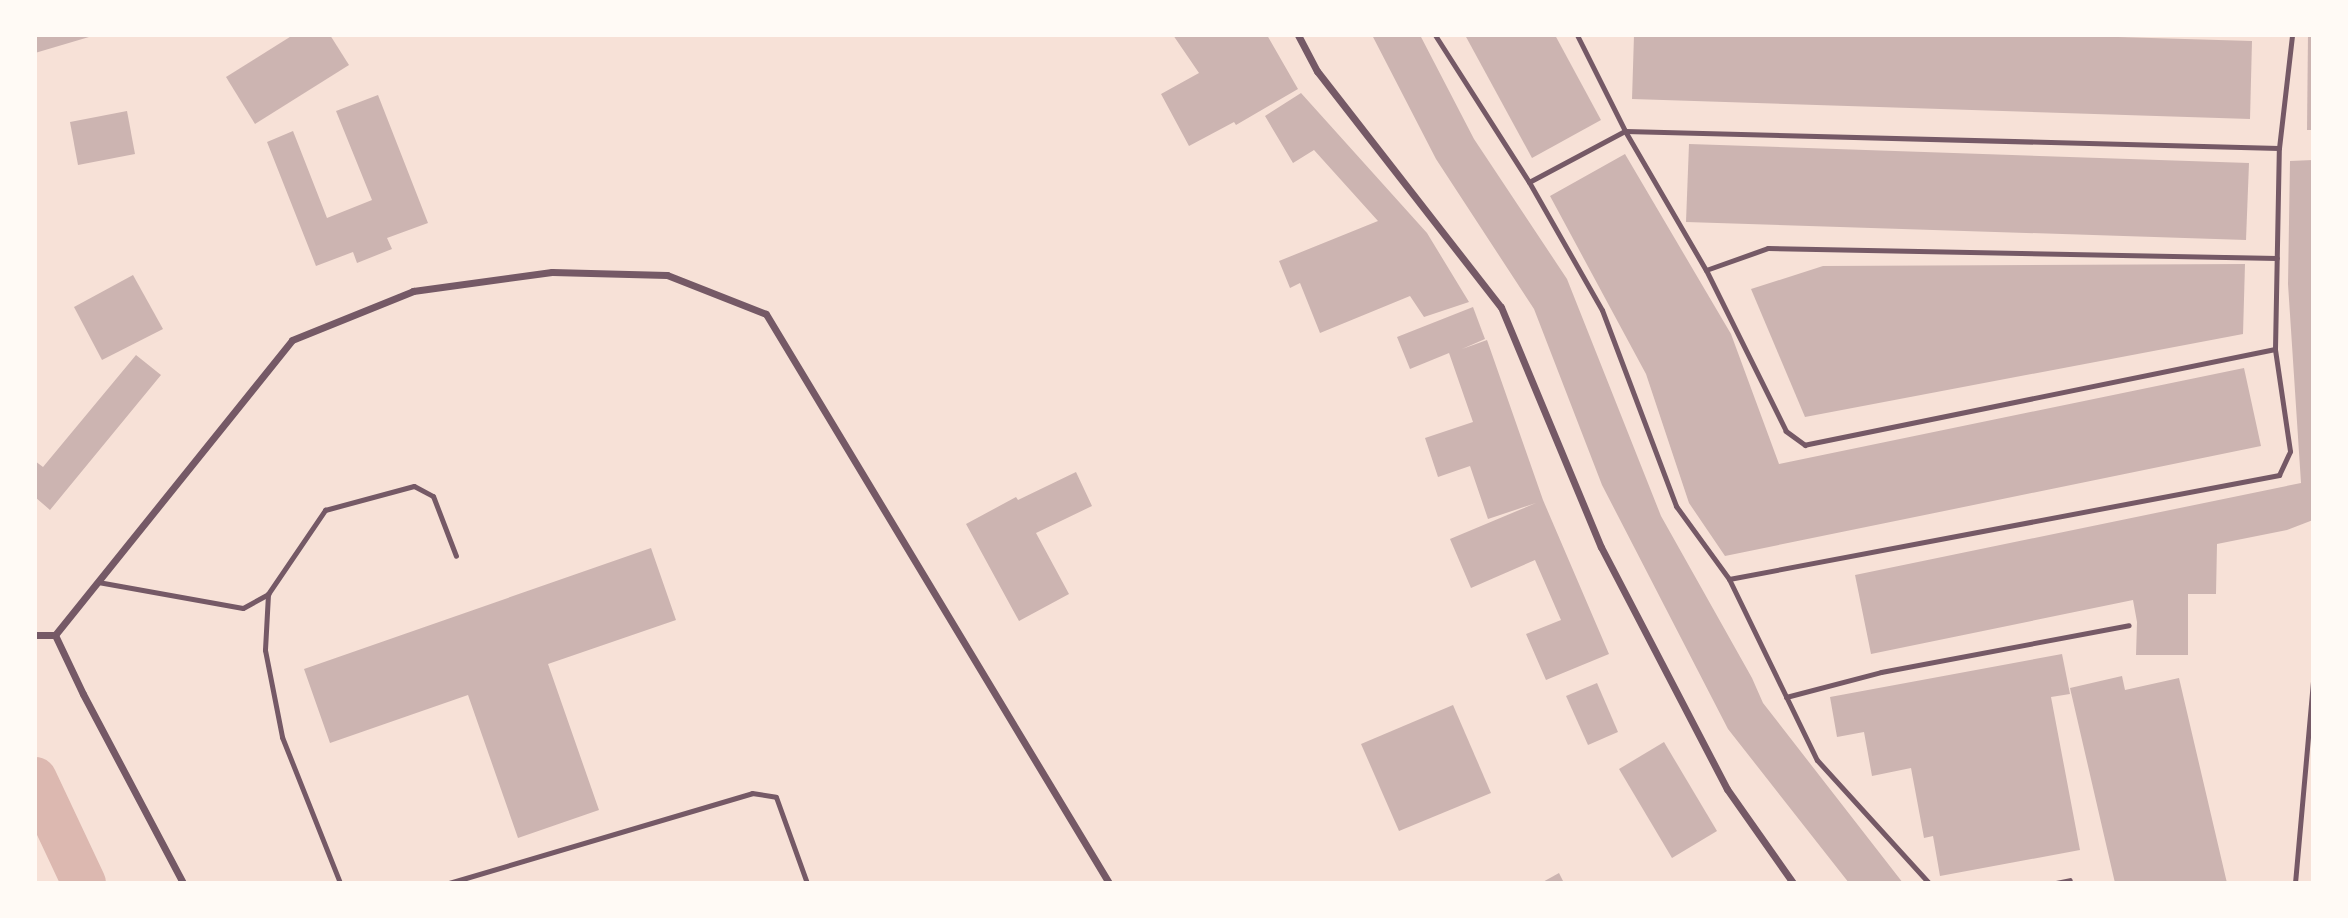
<!DOCTYPE html>
<html>
<head>
<meta charset="utf-8">
<style>
	body { margin:0 }
	#map { position:relative; width:2348px; height:918px; overflow:hidden; background:#f7e1d7; font-family:"Work Sans",sans-serif }
	div>[style] { position:absolute }
	.canal>* { height:44px; margin:-22px; padding:0 22px; transform-origin:22px; border-radius:22px; background:#dcb8b0 }
	.building>* { inset:0; background:#ccb4b1 }
	.service>* { height:5px; margin:-2.5px; padding:0 2.5px; transform-origin:2.5px; border-radius:2.5px; background:#755966 }
	.minor>* { height:7px; margin:-3.5px; padding:0 3.5px; transform-origin:3.5px; border-radius:3.5px; background:#755966 }
	span { translate:-50% -50%; white-space:nowrap; text-align:center; line-height:1.15; -webkit-text-stroke:5px #fffaf5; paint-order:stroke }
	.frame { position:absolute; inset:0; border:37px solid #fffaf5; pointer-events:none }
</style>
</head>
<body>
<div id="map">
	<div class="canal">
		<div style="left:35px;top:779px;width:115px;rotate:64.8deg"></div>
	</div>
	<div class="building">
		<div style="clip-path:polygon(35px 35px,89px 35px,89px 37px,35px 53px)"></div>
		<div style="clip-path:polygon(293px 35px,330px 35px,349px 65px,255px 124px,226px 77px)"></div>
		<div style="clip-path:polygon(1173px 35px,1267px 35px,1298px 89px,1236px 125px,1234px 122px,1189px 146px,1161px 94px,1199px 73px)"></div>
		<div style="clip-path:polygon(1372px 35px,1420px 35px,1474px 139px,1567px 279px,1661px 516px,1752px 678px,1763px 703px,1903px 883px,1849px 883px,1728px 729px,1602px 485px,1534px 309px,1436px 159px)"></div>
		<div style="clip-path:polygon(1465px 35px,1555px 35px,1601px 120px,1532px 158px)"></div>
		<div style="clip-path:polygon(1634px 35px,2051px 35px,2252px 41px,2250px 119px,1632px 99px)"></div>
		<div style="clip-path:polygon(2308px 35px,2313px 35px,2313px 130px,2307px 130px)"></div>
		<div style="clip-path:polygon(1301px 93px,1427px 233px,1469px 302px,1424px 317px,1410px 296px,1320px 333px,1300px 283px,1290px 288px,1279px 261px,1378px 221px,1314px 150px,1293px 163px,1265px 116px)"></div>
		<div style="clip-path:polygon(378px 95px,428px 223px,387px 238px,392px 249px,357px 263px,353px 252px,316px 266px,267px 142px,293px 131px,327px 218px,372px 200px,336px 111px)"></div>
		<div style="clip-path:polygon(127px 111px,135px 154px,78px 165px,70px 122px)"></div>
		<div style="clip-path:polygon(1689px 144px,2249px 163px,2246px 240px,1686px 222px)"></div>
		<div style="clip-path:polygon(1625px 154px,1731px 334px,1779px 464px,2244px 368px,2261px 446px,1725px 556px,1689px 503px,1646px 374px,1550px 196px)"></div>
		<div style="clip-path:polygon(2313px 160px,2313px 520px,2287px 530px,2217px 544px,2216px 594px,2188px 594px,2188px 655px,2136px 655px,2137px 622px,2133px 600px,1871px 654px,1855px 575px,2301px 483px,2288px 284px,2290px 161px)"></div>
		<div style="clip-path:polygon(2245px 264px,2243px 334px,1805px 417px,1751px 289px,1823px 266px)"></div>
		<div style="clip-path:polygon(133px 275px,163px 329px,102px 360px,74px 307px)"></div>
		<div style="clip-path:polygon(1473px 307px,1485px 339px,1462px 349px,1487px 340px,1543px 500px,1609px 654px,1546px 680px,1526px 634px,1561px 620px,1535px 560px,1471px 588px,1450px 539px,1536px 503px,1488px 519px,1470px 466px,1438px 477px,1425px 438px,1473px 422px,1449px 353px,1410px 369px,1397px 337px)"></div>
		<div style="clip-path:polygon(136px 355px,161px 375px,50px 510px,35px 497px,35px 461px,43px 467px)"></div>
		<div style="clip-path:polygon(1076px 472px,1092px 506px,1036px 533px,1069px 594px,1019px 621px,966px 524px,1016px 497px,1018px 500px)"></div>
		<div style="clip-path:polygon(651px 548px,676px 620px,548px 664px,599px 810px,518px 838px,468px 695px,330px 743px,304px 669px)"></div>
		<div style="clip-path:polygon(2062px 654px,2070px 694px,2051px 697px,2080px 850px,1940px 876px,1933px 836px,1924px 838px,1911px 768px,1872px 776px,1864px 732px,1837px 737px,1830px 697px)"></div>
		<div style="clip-path:polygon(2122px 676px,2125px 690px,2179px 678px,2227px 883px,2115px 883px,2070px 688px)"></div>
		<div style="clip-path:polygon(1597px 683px,1618px 732px,1588px 745px,1566px 696px)"></div>
		<div style="clip-path:polygon(1453px 705px,1491px 793px,1399px 831px,1361px 744px)"></div>
		<div style="clip-path:polygon(1664px 742px,1717px 831px,1672px 858px,1619px 769px)"></div>
		<div style="clip-path:polygon(1559px 873px,1564px 883px,1541px 883px)"></div>
	</div>
	<div class="service">
		<div style="left:1435px;top:35px;width:174px;rotate:57.4deg"></div>
		<div style="left:1529px;top:182px;width:147px;rotate:60.3deg"></div>
		<div style="left:1602px;top:310px;width:210px;rotate:69.3deg"></div>
		<div style="left:1676px;top:506px;width:90px;rotate:54deg"></div>
		<div style="left:1729px;top:579px;width:201px;rotate:64.1deg"></div>
		<div style="left:1817px;top:760px;width:166px;rotate:47.7deg"></div>
		<div style="left:1577px;top:35px;width:107px;rotate:63.4deg"></div>
		<div style="left:1625px;top:131px;width:161px;rotate:59.8deg"></div>
		<div style="left:1529px;top:182px;width:109px;rotate:-28deg"></div>
		<div style="left:1625px;top:131px;width:654px;rotate:1.49deg"></div>
		<div style="left:2275px;top:349px;width:480px;rotate:168.5deg"></div>
		<div style="left:1805px;top:445px;width:24px;rotate:-144deg"></div>
		<div style="left:1786px;top:431px;width:180px;rotate:-116.4deg"></div>
		<div style="left:1706px;top:270px;width:66px;rotate:-19.5deg"></div>
		<div style="left:1768px;top:248px;width:509px;rotate:1.13deg"></div>
		<div style="left:1729px;top:579px;width:560px;rotate:-10.71deg"></div>
		<div style="left:2279px;top:475px;width:26px;rotate:-65deg"></div>
		<div style="left:2290px;top:451px;width:103px;rotate:-98.4deg"></div>
		<div style="left:2275px;top:349px;width:201px;rotate:-88.9deg"></div>
		<div style="left:2279px;top:148px;width:114px;rotate:-83.4deg"></div>
		<div style="left:98px;top:582px;width:147px;rotate:10.2deg"></div>
		<div style="left:243px;top:608px;width:29px;rotate:-29deg"></div>
		<div style="left:268px;top:594px;width:102px;rotate:-55.8deg"></div>
		<div style="left:325px;top:510px;width:92px;rotate:-15.1deg"></div>
		<div style="left:414px;top:486px;width:21px;rotate:28deg"></div>
		<div style="left:433px;top:496px;width:64px;rotate:69deg"></div>
		<div style="left:268px;top:594px;width:56px;rotate:93.1deg"></div>
		<div style="left:265px;top:650px;width:89px;rotate:78.9deg"></div>
		<div style="left:282px;top:737px;width:157px;rotate:68.3deg"></div>
		<div style="left:1786px;top:697px;width:98px;rotate:-14.7deg"></div>
		<div style="left:1881px;top:672px;width:252px;rotate:-10.7deg"></div>
		<div style="left:449px;top:883px;width:316px;rotate:-16.5deg"></div>
		<div style="left:752px;top:793px;width:24px;rotate:9deg"></div>
		<div style="left:776px;top:797px;width:91px;rotate:70.2deg"></div>
		<div style="left:2056px;top:883px;width:14px;rotate:-12deg"></div>
		<div style="left:2295px;top:883px;width:203px;rotate:-84.9deg"></div>
	</div>
	<div class="minor">
		<div style="left:1298px;top:35px;width:41px;rotate:62.2deg"></div>
		<div style="left:1317px;top:71px;width:299px;rotate:52.1deg"></div>
		<div style="left:1501px;top:307px;width:260px;rotate:67.4deg"></div>
		<div style="left:1601px;top:547px;width:273px;rotate:62.5deg"></div>
		<div style="left:1727px;top:789px;width:115px;rotate:54.9deg"></div>
		<div style="left:35px;top:635px;width:20px"></div>
		<div style="left:55px;top:635px;width:65px;rotate:64.6deg"></div>
		<div style="left:83px;top:694px;width:214px;rotate:62.1deg"></div>
		<div style="left:55px;top:635px;width:378px;rotate:-51.2deg"></div>
		<div style="left:292px;top:340px;width:131px;rotate:-22deg"></div>
		<div style="left:413px;top:291px;width:140px;rotate:-7.8deg"></div>
		<div style="left:552px;top:272px;width:115px;rotate:1.5deg"></div>
		<div style="left:667px;top:275px;width:106px;rotate:21.5deg"></div>
		<div style="left:766px;top:314px;width:664px;rotate:58.92deg"></div>
	</div>
	<div class="frame"></div>
</div>
</body>
</html>
